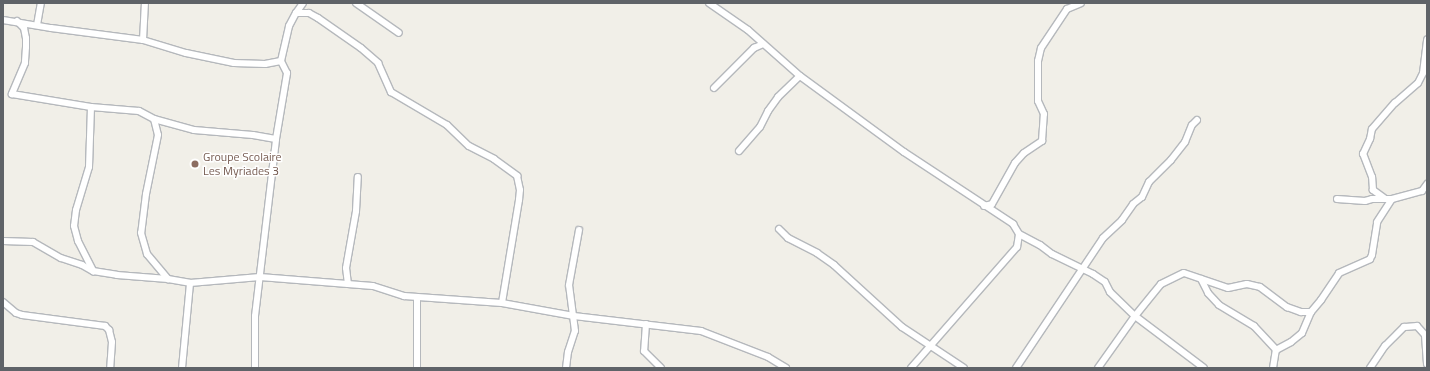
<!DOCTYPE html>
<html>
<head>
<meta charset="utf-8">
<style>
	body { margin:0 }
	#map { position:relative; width:1430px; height:371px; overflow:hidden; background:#f1efe8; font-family:"Titillium Web",sans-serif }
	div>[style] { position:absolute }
	.roads { filter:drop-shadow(1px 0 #b5b8bc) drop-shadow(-1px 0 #b5b8bc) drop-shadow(0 1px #b5b8bc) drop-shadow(0 -1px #b5b8bc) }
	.minor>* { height:6px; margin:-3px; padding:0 3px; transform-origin:3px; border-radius:3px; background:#fff }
	.dots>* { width:11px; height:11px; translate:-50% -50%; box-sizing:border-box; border:2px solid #fff; border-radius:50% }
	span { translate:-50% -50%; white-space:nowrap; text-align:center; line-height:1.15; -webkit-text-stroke:3px #fff; paint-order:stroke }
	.education-label { font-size:12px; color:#785e54 }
	.left { translate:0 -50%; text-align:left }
	.frame { position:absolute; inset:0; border:4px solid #5f6368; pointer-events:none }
</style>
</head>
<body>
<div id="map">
	<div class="roads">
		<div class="minor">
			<div style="left:356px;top:3px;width:52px;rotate:34.9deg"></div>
			<div style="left:709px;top:3px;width:47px;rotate:34.7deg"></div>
			<div style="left:748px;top:30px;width:69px;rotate:41.5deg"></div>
			<div style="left:800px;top:76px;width:129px;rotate:36.2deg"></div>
			<div style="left:904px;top:152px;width:131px;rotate:33.4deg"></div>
			<div style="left:1013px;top:224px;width:12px;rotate:59deg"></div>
			<div style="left:1019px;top:234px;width:24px;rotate:28deg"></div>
			<div style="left:1040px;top:245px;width:15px;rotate:37deg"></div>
			<div style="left:1052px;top:254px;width:46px;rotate:26deg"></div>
			<div style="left:1093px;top:274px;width:14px;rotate:34deg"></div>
			<div style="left:1105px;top:282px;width:11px;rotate:63deg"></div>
			<div style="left:1110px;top:292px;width:35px;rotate:44deg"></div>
			<div style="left:1135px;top:316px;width:86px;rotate:37deg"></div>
			<div style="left:296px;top:13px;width:13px"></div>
			<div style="left:309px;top:13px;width:10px;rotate:29deg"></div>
			<div style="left:318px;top:18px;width:52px;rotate:34.9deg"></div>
			<div style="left:361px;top:48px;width:23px;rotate:41deg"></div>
			<div style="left:378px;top:63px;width:32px;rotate:66deg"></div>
			<div style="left:391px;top:92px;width:65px;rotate:30.5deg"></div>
			<div style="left:447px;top:125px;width:30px;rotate:44deg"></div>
			<div style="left:469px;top:146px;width:28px;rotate:27deg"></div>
			<div style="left:494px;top:159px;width:29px;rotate:36deg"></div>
			<div style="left:517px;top:176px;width:14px;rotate:78deg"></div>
			<div style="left:520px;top:190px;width:10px;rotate:96deg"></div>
			<div style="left:519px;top:200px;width:104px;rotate:99.4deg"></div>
			<div style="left:3px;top:20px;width:49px;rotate:9.5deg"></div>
			<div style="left:51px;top:28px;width:93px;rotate:7.4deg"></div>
			<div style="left:143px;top:40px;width:45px;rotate:16.8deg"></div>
			<div style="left:186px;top:53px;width:49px;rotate:11.8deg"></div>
			<div style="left:234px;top:63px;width:31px;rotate:2deg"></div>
			<div style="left:265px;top:64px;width:16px;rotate:-11deg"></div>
			<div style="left:17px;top:21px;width:10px;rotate:45deg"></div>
			<div style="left:24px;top:28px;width:10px;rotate:79deg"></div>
			<div style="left:26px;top:38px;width:9px;rotate:90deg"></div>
			<div style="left:26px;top:47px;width:16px;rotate:94deg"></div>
			<div style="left:25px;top:63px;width:34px;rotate:113deg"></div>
			<div style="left:12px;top:94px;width:80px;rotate:9.3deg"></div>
			<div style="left:91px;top:107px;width:48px;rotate:4.8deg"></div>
			<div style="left:139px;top:111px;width:17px;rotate:28deg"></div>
			<div style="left:154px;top:119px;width:41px;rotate:15.4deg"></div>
			<div style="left:194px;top:130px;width:59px;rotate:4.8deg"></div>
			<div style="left:253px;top:135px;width:23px;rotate:10deg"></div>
			<div style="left:37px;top:25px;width:22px;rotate:-80deg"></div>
			<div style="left:143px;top:40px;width:37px;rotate:-87deg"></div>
			<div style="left:714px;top:88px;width:57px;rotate:-45deg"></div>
			<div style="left:754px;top:48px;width:10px;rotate:-24deg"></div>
			<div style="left:91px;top:107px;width:60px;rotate:91.9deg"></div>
			<div style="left:89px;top:167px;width:45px;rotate:106.8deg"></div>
			<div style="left:76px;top:210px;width:16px;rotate:97deg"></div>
			<div style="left:74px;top:226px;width:16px;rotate:75deg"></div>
			<div style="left:78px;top:241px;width:34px;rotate:63deg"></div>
			<div style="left:154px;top:119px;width:16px;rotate:76deg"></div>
			<div style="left:158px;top:135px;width:60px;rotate:101.5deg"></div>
			<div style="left:146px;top:194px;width:39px;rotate:97deg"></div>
			<div style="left:141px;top:233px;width:22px;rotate:74deg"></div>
			<div style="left:147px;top:254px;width:33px;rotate:50deg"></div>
			<div style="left:739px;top:151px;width:32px;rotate:-49deg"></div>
			<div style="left:760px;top:127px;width:18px;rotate:-63deg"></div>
			<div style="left:768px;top:111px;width:17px;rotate:-54deg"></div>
			<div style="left:778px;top:97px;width:30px;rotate:-44deg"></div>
			<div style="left:1384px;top:198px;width:14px;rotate:-144deg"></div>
			<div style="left:1373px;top:190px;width:13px;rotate:-94deg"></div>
			<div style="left:1372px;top:177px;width:25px;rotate:-111deg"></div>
			<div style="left:1363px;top:154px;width:17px;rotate:-65deg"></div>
			<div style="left:1370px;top:139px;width:10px;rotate:-79deg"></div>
			<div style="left:1372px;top:129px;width:35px;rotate:-49deg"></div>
			<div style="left:1395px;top:103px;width:30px;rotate:-41deg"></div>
			<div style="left:1418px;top:83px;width:11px;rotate:-63deg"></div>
			<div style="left:1423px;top:73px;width:34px;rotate:-83deg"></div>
			<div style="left:1337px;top:199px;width:28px;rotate:4deg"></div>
			<div style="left:1365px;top:201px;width:7px;rotate:-16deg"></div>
			<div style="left:1372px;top:199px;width:20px"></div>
			<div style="left:1392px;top:199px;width:31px;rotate:-15deg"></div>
			<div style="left:1422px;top:191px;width:9px;rotate:-54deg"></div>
			<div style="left:984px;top:206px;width:8px;rotate:-14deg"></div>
			<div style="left:992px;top:204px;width:47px;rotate:-60.7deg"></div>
			<div style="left:1015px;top:163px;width:13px;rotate:-48deg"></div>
			<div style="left:1024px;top:153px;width:22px;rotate:-34deg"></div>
			<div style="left:1042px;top:141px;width:27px;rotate:-86deg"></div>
			<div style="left:1044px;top:114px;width:14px;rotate:-115deg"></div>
			<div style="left:1038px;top:101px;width:40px;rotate:-90deg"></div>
			<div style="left:1038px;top:61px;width:13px;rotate:-77deg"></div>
			<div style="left:1041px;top:48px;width:47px;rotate:-56.3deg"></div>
			<div style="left:1067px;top:9px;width:15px;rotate:-23deg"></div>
			<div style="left:779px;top:229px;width:13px;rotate:45deg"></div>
			<div style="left:788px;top:238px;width:33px;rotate:27deg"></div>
			<div style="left:817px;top:253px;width:21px;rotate:35deg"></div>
			<div style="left:834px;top:265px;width:92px;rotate:42.4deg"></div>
			<div style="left:902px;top:327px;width:74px;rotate:33.5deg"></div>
			<div style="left:3px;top:241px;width:30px;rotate:2deg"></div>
			<div style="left:33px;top:242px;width:32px;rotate:30deg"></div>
			<div style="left:61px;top:258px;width:22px;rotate:18deg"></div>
			<div style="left:82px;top:265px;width:13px;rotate:29deg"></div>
			<div style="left:93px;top:271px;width:24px;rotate:9deg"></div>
			<div style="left:117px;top:275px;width:51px;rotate:4.5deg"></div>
			<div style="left:168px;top:279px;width:22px;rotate:10deg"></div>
			<div style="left:190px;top:283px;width:70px;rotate:-4.9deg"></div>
			<div style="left:260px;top:277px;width:113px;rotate:4.6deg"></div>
			<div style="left:373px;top:286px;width:33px;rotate:18deg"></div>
			<div style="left:404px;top:296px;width:98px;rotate:4.1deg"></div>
			<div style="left:502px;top:303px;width:73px;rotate:10.2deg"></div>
			<div style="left:574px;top:316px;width:128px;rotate:6.7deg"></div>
			<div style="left:701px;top:331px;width:72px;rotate:21.2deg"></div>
			<div style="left:768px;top:357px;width:21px;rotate:31deg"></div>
			<div style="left:1201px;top:279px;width:16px;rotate:63deg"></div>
			<div style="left:1208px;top:293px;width:16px;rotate:47deg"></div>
			<div style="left:1219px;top:305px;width:41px;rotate:31deg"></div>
			<div style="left:1254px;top:326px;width:33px;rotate:47deg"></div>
			<div style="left:348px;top:284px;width:16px;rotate:-97deg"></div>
			<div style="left:346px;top:268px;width:58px;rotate:-80deg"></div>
			<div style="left:356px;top:211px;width:34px;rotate:-87deg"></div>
			<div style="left:3px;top:302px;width:17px;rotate:40deg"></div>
			<div style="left:16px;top:313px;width:6px;rotate:18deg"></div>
			<div style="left:22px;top:315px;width:84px;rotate:7.5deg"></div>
			<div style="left:105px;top:326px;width:6px;rotate:45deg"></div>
			<div style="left:109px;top:330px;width:12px;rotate:76deg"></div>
			<div style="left:112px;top:342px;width:26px;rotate:94deg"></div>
			<div style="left:646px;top:324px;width:27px;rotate:94deg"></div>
			<div style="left:644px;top:351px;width:24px;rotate:45deg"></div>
			<div style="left:182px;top:368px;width:85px;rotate:-84.6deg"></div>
			<div style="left:255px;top:368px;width:52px;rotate:-90deg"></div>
			<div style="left:255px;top:316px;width:178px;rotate:-83.2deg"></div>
			<div style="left:276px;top:139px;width:67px;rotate:-80.5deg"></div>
			<div style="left:287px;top:73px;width:13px;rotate:-117deg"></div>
			<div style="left:281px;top:61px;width:36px;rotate:-77deg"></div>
			<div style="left:289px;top:26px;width:15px;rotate:-62deg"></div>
			<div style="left:296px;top:13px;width:12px;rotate:-55deg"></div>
			<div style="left:417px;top:368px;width:71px;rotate:-90deg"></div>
			<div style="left:566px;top:368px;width:16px;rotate:-83deg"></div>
			<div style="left:568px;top:352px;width:22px;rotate:-72deg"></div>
			<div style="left:575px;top:331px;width:46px;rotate:-97.4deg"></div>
			<div style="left:569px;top:285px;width:56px;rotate:-79.7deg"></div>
			<div style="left:911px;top:368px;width:161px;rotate:-48.8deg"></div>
			<div style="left:1017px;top:247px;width:13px;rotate:-81deg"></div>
			<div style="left:1016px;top:368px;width:156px;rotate:-56.2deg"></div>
			<div style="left:1103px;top:238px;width:26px;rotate:-43deg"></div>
			<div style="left:1122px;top:220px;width:19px;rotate:-55deg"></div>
			<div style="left:1133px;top:204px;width:11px;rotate:-38deg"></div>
			<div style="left:1142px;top:197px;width:17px;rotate:-65deg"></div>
			<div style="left:1149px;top:182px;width:31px;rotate:-45deg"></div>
			<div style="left:1171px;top:160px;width:23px;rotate:-52deg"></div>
			<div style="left:1185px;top:142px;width:18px;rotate:-68deg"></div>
			<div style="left:1192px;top:125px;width:7px;rotate:-45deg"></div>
			<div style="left:1098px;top:368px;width:64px;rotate:-54.6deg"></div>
			<div style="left:1135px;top:316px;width:41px;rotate:-50.9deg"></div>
			<div style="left:1161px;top:284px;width:25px;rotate:-26deg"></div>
			<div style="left:1184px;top:273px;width:46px;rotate:18.8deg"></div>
			<div style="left:1228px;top:288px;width:19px;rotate:-12deg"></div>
			<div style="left:1247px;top:284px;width:13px;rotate:13deg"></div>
			<div style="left:1260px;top:287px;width:34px;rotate:37deg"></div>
			<div style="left:1287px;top:307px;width:15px;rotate:20deg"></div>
			<div style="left:1301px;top:312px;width:10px"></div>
			<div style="left:1311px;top:312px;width:16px;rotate:-50deg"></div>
			<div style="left:1321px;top:300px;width:32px;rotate:-56deg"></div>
			<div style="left:1339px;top:273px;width:34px;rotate:-24deg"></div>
			<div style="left:1370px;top:259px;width:4px;rotate:-63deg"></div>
			<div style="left:1372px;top:255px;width:33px;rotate:-81deg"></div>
			<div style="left:1377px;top:222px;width:27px;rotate:-57deg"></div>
			<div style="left:1273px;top:368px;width:18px;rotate:-81deg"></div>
			<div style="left:1276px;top:350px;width:17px;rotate:-28deg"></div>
			<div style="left:1291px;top:342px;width:14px;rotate:-39deg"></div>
			<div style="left:1302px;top:333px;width:23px;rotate:-67deg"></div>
			<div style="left:1370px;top:368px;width:27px;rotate:-56deg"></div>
			<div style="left:1385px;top:346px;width:27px;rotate:-45deg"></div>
			<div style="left:1404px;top:327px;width:13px;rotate:-4deg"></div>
			<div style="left:1417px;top:326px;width:12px;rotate:48deg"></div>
			<div style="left:1425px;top:335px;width:29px;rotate:86deg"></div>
		</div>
	</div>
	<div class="dots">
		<div style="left:195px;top:164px;background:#8d6e63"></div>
	</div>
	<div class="education-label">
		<span class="left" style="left:203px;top:164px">Groupe Scolaire<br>Les Myriades 3</span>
	</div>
	<div class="frame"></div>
</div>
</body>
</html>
